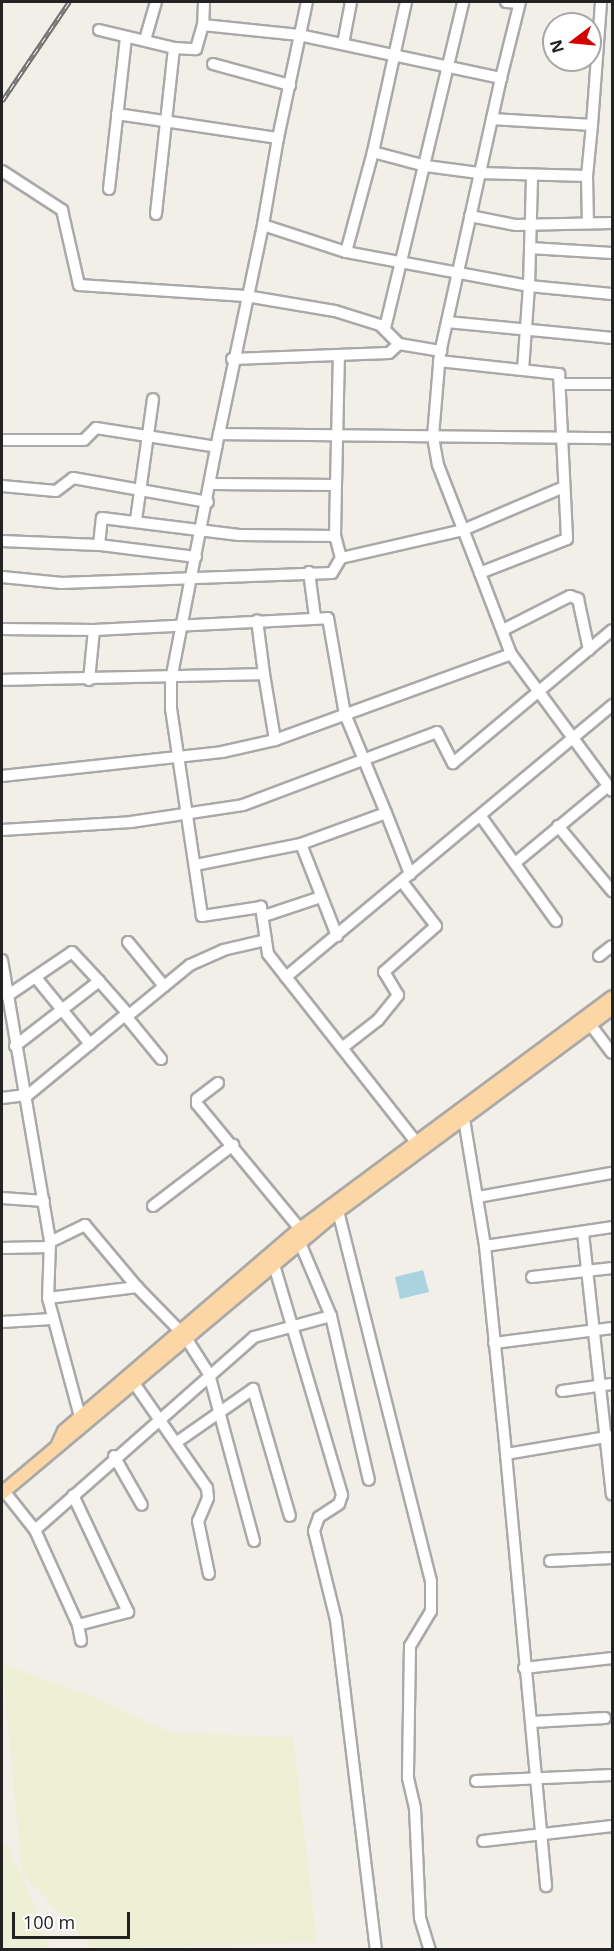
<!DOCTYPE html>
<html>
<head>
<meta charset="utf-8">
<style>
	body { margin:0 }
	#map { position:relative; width:614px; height:1951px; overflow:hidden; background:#f2efe9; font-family:"Open Sans",sans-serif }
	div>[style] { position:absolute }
	.farmland>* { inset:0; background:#eef0d5 }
	.water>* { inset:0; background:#aad3df }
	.roads { filter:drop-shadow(2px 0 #a9a9a9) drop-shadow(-2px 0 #a9a9a9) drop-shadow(0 2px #a9a9a9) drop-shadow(0 -2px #a9a9a9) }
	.minor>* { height:10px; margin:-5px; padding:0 5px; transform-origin:5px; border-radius:5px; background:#fff }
	.major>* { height:12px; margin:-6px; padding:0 6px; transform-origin:6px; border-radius:6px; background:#fcd6a4 }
	.rail>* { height:4.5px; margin-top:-2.25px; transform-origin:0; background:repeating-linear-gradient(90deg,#fff 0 7px,#707070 0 14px); box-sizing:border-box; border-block:2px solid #707070 }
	span { translate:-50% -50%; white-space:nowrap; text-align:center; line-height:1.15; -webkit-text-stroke:6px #fff; paint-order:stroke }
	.frame { position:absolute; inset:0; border:3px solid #222; pointer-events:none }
	.north { position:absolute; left:542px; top:12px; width:60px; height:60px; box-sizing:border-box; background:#fff; border:2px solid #a7a7a7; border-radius:50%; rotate:254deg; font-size:16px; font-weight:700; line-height:24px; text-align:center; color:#222 }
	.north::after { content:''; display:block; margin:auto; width:21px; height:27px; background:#d40000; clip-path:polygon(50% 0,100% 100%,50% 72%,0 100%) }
	.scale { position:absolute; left:12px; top:1912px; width:118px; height:27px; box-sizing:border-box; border:3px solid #222; border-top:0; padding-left:8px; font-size:18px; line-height:21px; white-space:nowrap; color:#222; -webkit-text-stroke:4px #fff; paint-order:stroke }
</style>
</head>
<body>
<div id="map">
	<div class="farmland">
		<div style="clip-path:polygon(2px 1664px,101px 1700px,171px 1733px,293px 1737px,317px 1942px,93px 1949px,22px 1873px)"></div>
		<div style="clip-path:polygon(2px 1844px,6px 1844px,26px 1885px,50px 1949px,2px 1949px)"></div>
	</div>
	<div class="water">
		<div style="clip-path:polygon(423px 1270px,429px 1292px,400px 1299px,395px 1277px)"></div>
	</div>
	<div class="roads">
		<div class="minor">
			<div style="left:204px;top:2px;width:23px;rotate:92deg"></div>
			<div style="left:203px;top:25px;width:97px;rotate:5.9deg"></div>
			<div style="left:299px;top:35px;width:207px;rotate:12deg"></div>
			<div style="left:501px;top:78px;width:282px;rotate:102.5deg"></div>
			<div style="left:440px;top:353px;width:84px;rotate:94.8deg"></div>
			<div style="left:433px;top:437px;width:28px;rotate:80deg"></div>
			<div style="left:438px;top:465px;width:116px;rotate:68.7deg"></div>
			<div style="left:506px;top:2px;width:13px;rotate:4deg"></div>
			<div style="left:99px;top:30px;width:77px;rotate:13.5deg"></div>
			<div style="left:174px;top:48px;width:167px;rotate:96.2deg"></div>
			<div style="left:145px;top:40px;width:40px;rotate:-74deg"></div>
			<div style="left:343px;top:44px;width:43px;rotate:-79.2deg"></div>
			<div style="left:174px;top:48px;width:22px;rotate:3deg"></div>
			<div style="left:196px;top:49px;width:25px;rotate:-74deg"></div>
			<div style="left:213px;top:64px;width:80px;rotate:15.3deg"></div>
			<div style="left:501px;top:78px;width:78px;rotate:-76deg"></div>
			<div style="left:117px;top:114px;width:163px;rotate:8.5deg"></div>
			<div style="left:278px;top:138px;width:139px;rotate:-78deg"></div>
			<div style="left:492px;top:119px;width:100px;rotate:3.4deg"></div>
			<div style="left:592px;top:125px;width:123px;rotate:-85.8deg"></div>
			<div style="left:278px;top:138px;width:88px;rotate:99.8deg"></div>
			<div style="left:263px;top:225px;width:87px;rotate:18deg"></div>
			<div style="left:346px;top:252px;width:104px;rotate:-74.9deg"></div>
			<div style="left:373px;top:152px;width:55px;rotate:14.8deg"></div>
			<div style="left:426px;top:166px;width:53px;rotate:7.5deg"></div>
			<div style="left:479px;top:173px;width:108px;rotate:1.6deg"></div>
			<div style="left:587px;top:176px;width:46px;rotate:88.8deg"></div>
			<div style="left:373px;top:152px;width:154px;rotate:-77.6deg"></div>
			<div style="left:2px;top:171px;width:72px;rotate:33deg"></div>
			<div style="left:62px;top:210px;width:77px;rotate:77.2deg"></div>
			<div style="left:79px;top:285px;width:167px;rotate:3.8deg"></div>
			<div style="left:246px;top:296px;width:90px;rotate:9.6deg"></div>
			<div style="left:335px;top:311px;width:47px;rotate:17.3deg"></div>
			<div style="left:380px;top:325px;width:27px;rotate:45deg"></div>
			<div style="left:399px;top:344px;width:43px;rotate:9.5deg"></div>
			<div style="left:587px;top:176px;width:51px;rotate:-84.4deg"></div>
			<div style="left:109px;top:189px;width:153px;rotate:-83.6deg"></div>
			<div style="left:470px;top:216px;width:47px;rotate:11.1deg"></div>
			<div style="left:516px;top:225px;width:96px;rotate:-1.2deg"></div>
			<div style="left:530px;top:248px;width:82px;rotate:3.5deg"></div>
			<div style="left:346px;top:252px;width:186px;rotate:10.5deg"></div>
			<div style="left:529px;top:286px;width:110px;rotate:-88.4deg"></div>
			<div style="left:447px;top:322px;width:166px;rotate:5.5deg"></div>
			<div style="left:385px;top:328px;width:335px;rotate:-76.5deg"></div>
			<div style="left:232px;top:359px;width:157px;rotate:-2.2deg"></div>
			<div style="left:389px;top:353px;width:13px;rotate:-42deg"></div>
			<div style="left:439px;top:361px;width:121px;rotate:6.2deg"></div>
			<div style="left:559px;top:374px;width:165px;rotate:87.2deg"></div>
			<div style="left:567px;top:539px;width:93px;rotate:158.7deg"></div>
			<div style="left:480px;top:573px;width:87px;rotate:69.1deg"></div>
			<div style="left:511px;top:654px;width:170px;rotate:53.6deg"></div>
			<div style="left:523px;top:370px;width:84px;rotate:-85.9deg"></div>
			<div style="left:529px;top:286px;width:83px;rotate:5.5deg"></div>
			<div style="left:560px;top:384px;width:52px"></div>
			<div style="left:219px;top:434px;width:214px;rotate:-78.1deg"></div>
			<div style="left:2px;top:440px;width:82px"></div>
			<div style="left:84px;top:440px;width:17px;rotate:-45deg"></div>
			<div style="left:96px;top:428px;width:122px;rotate:8.9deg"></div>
			<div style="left:212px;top:484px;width:124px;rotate:0.5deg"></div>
			<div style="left:336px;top:485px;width:128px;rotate:-88.7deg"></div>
			<div style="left:2px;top:486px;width:54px;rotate:5.3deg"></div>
			<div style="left:56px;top:491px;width:21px;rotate:-37deg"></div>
			<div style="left:73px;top:478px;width:137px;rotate:10.1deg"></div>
			<div style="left:136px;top:520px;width:122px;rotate:-82deg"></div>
			<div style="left:2px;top:541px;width:97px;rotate:2.4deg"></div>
			<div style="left:196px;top:557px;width:98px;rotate:-172.9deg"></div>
			<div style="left:99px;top:545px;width:27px;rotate:-84deg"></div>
			<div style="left:102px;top:518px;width:138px;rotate:7.1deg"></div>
			<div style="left:239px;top:535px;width:96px;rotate:0.6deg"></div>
			<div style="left:335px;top:536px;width:51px;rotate:-88.9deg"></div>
			<div style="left:341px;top:558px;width:125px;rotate:-12.9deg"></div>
			<div style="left:463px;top:530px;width:110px;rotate:-23.1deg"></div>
			<div style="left:309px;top:572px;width:45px;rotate:82.4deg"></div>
			<div style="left:2px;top:577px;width:60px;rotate:5.7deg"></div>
			<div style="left:62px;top:583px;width:270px;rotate:-2.1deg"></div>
			<div style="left:332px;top:573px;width:17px;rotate:-59deg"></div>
			<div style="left:341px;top:558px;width:23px;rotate:-105deg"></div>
			<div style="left:2px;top:629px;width:92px;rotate:0.6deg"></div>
			<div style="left:94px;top:630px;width:234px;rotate:-2.9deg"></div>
			<div style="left:328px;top:618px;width:97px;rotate:80deg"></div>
			<div style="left:345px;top:714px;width:107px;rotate:67.5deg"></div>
			<div style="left:386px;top:813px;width:90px;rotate:160deg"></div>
			<div style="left:301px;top:844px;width:107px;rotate:168.7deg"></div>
			<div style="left:503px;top:630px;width:75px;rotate:-26.9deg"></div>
			<div style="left:570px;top:596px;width:9px;rotate:21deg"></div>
			<div style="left:578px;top:599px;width:52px;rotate:77.8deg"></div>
			<div style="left:264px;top:674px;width:67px;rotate:80.5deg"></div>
			<div style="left:2px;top:680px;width:262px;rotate:-1.3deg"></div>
			<div style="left:264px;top:674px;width:54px;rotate:-97.4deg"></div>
			<div style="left:89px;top:680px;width:50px;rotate:-84.3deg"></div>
			<div style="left:2px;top:776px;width:221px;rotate:-6.2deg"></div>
			<div style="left:222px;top:752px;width:54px;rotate:-12.8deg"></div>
			<div style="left:275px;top:740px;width:251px;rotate:-20deg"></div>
			<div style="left:386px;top:813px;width:66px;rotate:68.5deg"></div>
			<div style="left:482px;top:818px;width:127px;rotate:54.3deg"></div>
			<div style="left:558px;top:826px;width:85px;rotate:50.3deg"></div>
			<div style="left:2px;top:830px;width:129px;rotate:-3.5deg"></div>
			<div style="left:131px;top:822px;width:113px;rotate:-8.6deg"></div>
			<div style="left:243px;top:805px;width:207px;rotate:-20.6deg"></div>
			<div style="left:437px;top:732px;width:35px;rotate:63deg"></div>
			<div style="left:453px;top:763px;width:207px;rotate:-39.9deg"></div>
			<div style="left:301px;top:844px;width:99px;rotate:68.6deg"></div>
			<div style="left:515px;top:863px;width:121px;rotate:-39.6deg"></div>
			<div style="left:264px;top:916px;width:60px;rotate:-18.4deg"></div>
			<div style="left:128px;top:942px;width:57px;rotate:50.7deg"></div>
			<div style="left:599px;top:956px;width:16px;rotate:-38deg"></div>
			<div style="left:2px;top:960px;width:286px;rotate:80.3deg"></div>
			<div style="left:50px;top:1242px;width:56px;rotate:92deg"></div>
			<div style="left:48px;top:1298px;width:123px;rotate:74.9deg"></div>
			<div style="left:286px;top:977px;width:29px;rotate:-128deg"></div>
			<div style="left:268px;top:954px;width:48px;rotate:-98.5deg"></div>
			<div style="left:261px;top:907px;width:60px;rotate:171.3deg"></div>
			<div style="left:202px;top:916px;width:209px;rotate:-98.5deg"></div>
			<div style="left:171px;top:709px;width:29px;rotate:-90deg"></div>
			<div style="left:171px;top:680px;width:251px;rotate:-79deg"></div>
			<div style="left:219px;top:434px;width:393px;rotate:0.6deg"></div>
			<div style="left:37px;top:979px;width:84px;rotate:50.8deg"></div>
			<div style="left:7px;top:996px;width:78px;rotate:-34.1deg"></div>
			<div style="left:72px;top:952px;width:40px;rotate:47deg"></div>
			<div style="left:590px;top:1024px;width:36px;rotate:53deg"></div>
			<div style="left:15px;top:1046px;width:106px;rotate:-37.7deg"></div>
			<div style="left:99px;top:981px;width:45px;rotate:48.6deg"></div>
			<div style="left:129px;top:1015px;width:79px;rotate:-39.3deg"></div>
			<div style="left:190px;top:965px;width:36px;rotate:-24deg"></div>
			<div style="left:223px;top:950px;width:44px;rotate:-13.1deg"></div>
			<div style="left:342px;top:1048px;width:46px;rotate:-37.9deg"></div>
			<div style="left:378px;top:1020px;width:32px;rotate:-51deg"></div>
			<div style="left:398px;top:995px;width:27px;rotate:-121deg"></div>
			<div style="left:384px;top:972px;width:69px;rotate:-41.5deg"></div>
			<div style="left:436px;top:926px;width:54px;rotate:-127.5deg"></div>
			<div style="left:218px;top:1083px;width:26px;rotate:143deg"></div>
			<div style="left:197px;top:1099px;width:5px;rotate:90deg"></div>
			<div style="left:197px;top:1104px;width:162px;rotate:50.5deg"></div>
			<div style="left:2px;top:1098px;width:26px;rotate:-7deg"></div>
			<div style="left:28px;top:1095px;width:126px;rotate:-39.5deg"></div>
			<div style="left:125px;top:1015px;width:57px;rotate:50.7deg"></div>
			<div style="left:464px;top:1119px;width:129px;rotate:80.6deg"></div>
			<div style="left:485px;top:1246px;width:209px;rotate:84.2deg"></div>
			<div style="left:506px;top:1454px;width:108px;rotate:-9.6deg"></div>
			<div style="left:416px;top:1142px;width:210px;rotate:-128.2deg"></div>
			<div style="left:286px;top:977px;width:425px;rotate:-39.8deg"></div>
			<div style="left:478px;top:1197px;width:136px;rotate:-10.2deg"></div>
			<div style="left:2px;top:1198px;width:42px;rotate:4.1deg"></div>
			<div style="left:153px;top:1206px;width:101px;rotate:-37.3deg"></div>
			<div style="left:338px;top:1211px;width:382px;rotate:75.9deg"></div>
			<div style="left:431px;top:1581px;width:30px;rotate:90deg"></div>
			<div style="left:431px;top:1611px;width:41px;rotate:121deg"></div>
			<div style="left:410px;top:1646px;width:132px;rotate:90.9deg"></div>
			<div style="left:408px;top:1778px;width:31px;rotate:77deg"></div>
			<div style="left:415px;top:1808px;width:110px;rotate:87.4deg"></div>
			<div style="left:420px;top:1918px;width:34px;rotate:73deg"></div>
			<div style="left:583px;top:1233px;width:263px;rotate:83.7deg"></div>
			<div style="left:300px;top:1243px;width:79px;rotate:67deg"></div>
			<div style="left:331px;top:1316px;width:168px;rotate:77deg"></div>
			<div style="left:485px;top:1246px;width:128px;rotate:-8.5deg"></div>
			<div style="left:2px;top:1248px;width:48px;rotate:-1.2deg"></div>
			<div style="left:274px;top:1265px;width:240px;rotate:73.5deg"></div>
			<div style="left:342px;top:1495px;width:9px;rotate:108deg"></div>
			<div style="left:339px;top:1504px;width:24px;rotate:147deg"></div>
			<div style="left:319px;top:1517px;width:15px;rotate:110deg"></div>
			<div style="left:314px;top:1531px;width:92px;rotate:76.1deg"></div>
			<div style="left:336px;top:1620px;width:332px;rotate:83.1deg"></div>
			<div style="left:532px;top:1277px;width:81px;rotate:-6.4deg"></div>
			<div style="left:137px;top:1287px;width:62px;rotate:45.7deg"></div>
			<div style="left:48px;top:1298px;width:90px;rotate:-7deg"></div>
			<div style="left:137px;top:1287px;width:81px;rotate:-130deg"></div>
			<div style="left:85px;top:1225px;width:39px;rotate:154deg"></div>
			<div style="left:2px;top:1322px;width:50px;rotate:-3.4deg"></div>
			<div style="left:186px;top:1338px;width:43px;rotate:57.4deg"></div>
			<div style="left:209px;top:1374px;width:173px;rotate:74.9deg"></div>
			<div style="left:494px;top:1343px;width:119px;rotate:-7.2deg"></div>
			<div style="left:134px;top:1383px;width:128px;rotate:55.2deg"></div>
			<div style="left:207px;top:1488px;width:10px;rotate:84deg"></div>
			<div style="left:208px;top:1498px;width:25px;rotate:113deg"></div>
			<div style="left:198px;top:1521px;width:54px;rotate:78.3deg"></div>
			<div style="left:562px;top:1391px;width:50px;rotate:-8deg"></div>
			<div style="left:177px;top:1442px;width:93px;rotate:-34.9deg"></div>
			<div style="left:253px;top:1389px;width:132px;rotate:73.8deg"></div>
			<div style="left:506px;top:1454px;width:434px;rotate:84.7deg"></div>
			<div style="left:114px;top:1456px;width:56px;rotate:60.3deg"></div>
			<div style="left:4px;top:1491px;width:50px;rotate:51.5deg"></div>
			<div style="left:35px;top:1530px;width:104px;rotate:65.6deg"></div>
			<div style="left:78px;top:1625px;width:52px;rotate:-14.6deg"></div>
			<div style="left:128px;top:1612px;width:129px;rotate:-115.2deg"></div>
			<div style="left:35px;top:1530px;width:292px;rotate:-41.4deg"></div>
			<div style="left:254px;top:1337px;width:80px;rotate:-15.3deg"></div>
			<div style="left:550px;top:1561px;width:62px;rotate:-2.8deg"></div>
			<div style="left:78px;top:1625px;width:16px;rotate:79deg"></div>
			<div style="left:524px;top:1668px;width:89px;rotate:-6.5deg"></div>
			<div style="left:532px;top:1722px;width:73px;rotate:-3.1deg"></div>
			<div style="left:476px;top:1781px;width:136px;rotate:-2.5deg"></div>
			<div style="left:483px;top:1841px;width:130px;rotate:-6.6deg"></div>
		</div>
		<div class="major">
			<div style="left:58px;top:1444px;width:14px;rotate:-65deg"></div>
			<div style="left:64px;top:1431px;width:311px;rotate:-40.6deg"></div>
			<div style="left:300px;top:1229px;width:389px;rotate:-36.6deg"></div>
			<div style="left:2px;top:1493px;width:439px;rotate:-40deg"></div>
			<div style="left:338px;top:1211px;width:341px;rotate:-36.5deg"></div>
		</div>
	</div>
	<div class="rail">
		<div style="left:2px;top:101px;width:120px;rotate:-55.9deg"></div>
	</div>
	<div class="frame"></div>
	<div class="north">N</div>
	<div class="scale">100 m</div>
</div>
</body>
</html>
